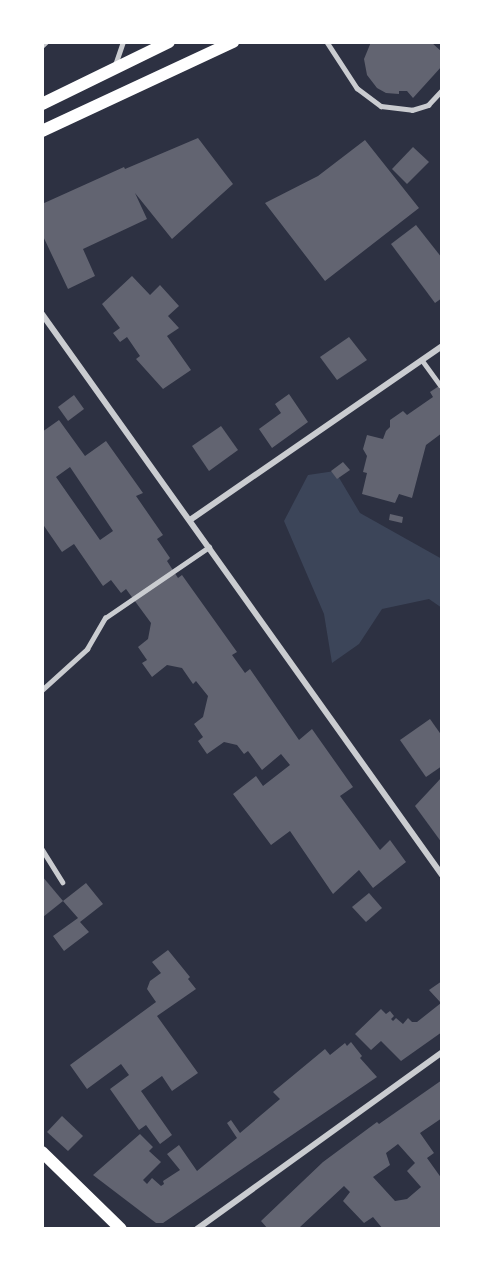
<!DOCTYPE html>
<html>
<head>
<meta charset="utf-8">
<style>
	body { margin:0 }
	#map { position:relative; width:484px; height:1271px; overflow:hidden; background:#2d3142; font-family:"Titillium Web",sans-serif }
	div>[style] { position:absolute }
	.green>* { inset:0; background:#3c4559 }
	.building>* { inset:0; background:#626471 }
	.service>* { height:4.5px; margin:-2.25px; padding:0 2.25px; transform-origin:2.25px; border-radius:2.25px; background:#caccd0 }
	.minor>* { height:6px; margin:-3px; padding:0 3px; transform-origin:3px; border-radius:3px; background:#caccd0 }
	.secondary>* { height:12px; margin:-6px; padding:0 6px; transform-origin:6px; border-radius:6px; background:#fff }
	span { translate:-50% -50%; white-space:nowrap; text-align:center; line-height:1.15; -webkit-text-stroke:4.5px #fff; paint-order:stroke }
	.frame { position:absolute; inset:0; border:44px solid #fff; pointer-events:none }
</style>
</head>
<body>
<div id="map">
	<div class="green">
		<div style="clip-path:polygon(335px 471px,360px 513px,442px 559px,442px 608px,429px 599px,382px 609px,359px 644px,332px 663px,324px 614px,284px 521px,308px 475px)"></div>
	</div>
	<div class="building">
		<div style="clip-path:polygon(371px 42px,431px 42px,442px 52px,442px 66px,413px 98px,407px 91px,399px 91px,399px 94px,386px 93px,377px 88px,367px 75px,364px 59px)"></div>
		<div style="clip-path:polygon(198px 138px,233px 184px,172px 239px,135px 193px,147px 219px,83px 249px,95px 276px,68px 289px,42px 234px,42px 204px,124px 167px,125px 169px)"></div>
		<div style="clip-path:polygon(365px 140px,419px 208px,325px 281px,265px 203px,318px 176px)"></div>
		<div style="clip-path:polygon(413px 147px,429px 162px,407px 184px,392px 169px)"></div>
		<div style="clip-path:polygon(416px 225px,442px 258px,442px 298px,435px 303px,391px 244px)"></div>
		<div style="clip-path:polygon(132px 276px,150px 295px,160px 285px,179px 306px,168px 316px,179px 328px,167px 336px,191px 370px,163px 389px,136px 359px,140px 356px,127px 337px,120px 342px,113px 333px,120px 328px,102px 304px)"></div>
		<div style="clip-path:polygon(349px 337px,367px 360px,337px 380px,320px 357px)"></div>
		<div style="clip-path:polygon(442px 384px,442px 433px,426px 445px,412px 498px,399px 494px,395px 503px,362px 494px,367px 473px,363px 472px,367px 456px,363px 449px,367px 435px,383px 439px,386px 431px,390px 427px,390px 420px,403px 411px,407px 415px,433px 397px,430px 392px)"></div>
		<div style="clip-path:polygon(289px 394px,308px 422px,272px 448px,259px 429px,281px 413px,275px 404px)"></div>
		<div style="clip-path:polygon(74px 395px,84px 409px,68px 421px,58px 407px)"></div>
		<div style="clip-path:polygon(evenodd,59px 420px,85px 456px,106px 441px,143px 493px,136px 496px,163px 535px,157px 539px,170px 558px,167px 561px,178px 578px,182px 575px,237px 652px,232px 655px,245px 673px,250px 669px,299px 740px,312px 729px,353px 787px,340px 796px,380px 850px,390px 840px,406px 862px,373px 888px,359px 870px,333px 894px,290px 831px,271px 845px,233px 794px,256px 776px,263px 786px,290px 765px,281px 754px,262px 770px,248px 751px,244px 754px,237px 745px,224px 742px,207px 754px,198px 741px,203px 737px,194px 724px,203px 717px,208px 696px,196px 681px,193px 684px,182px 668px,167px 665px,152px 677px,142px 663px,147px 660px,138px 647px,148px 639px,151px 623px,126px 589px,121px 593px,111px 580px,103px 586px,74px 544px,62px 552px,42px 523px,42px 432px,59px 420px,70px 467px,113px 531px,100px 540px,56px 477px,70px 467px)"></div>
		<div style="clip-path:polygon(221px 426px,238px 450px,209px 471px,192px 446px)"></div>
		<div style="clip-path:polygon(343px 462px,350px 470px,337px 479px,331px 471px)"></div>
		<div style="clip-path:polygon(390px 514px,403px 517px,402px 523px,389px 520px)"></div>
		<div style="clip-path:polygon(430px 719px,442px 736px,442px 766px,426px 777px,400px 740px)"></div>
		<div style="clip-path:polygon(442px 777px,442px 843px,415px 806px)"></div>
		<div style="clip-path:polygon(42px 876px,63px 901px,43px 917px,42px 916px)"></div>
		<div style="clip-path:polygon(86px 883px,103px 904px,80px 922px,89px 932px,64px 951px,53px 936px,78px 918px,63px 901px)"></div>
		<div style="clip-path:polygon(369px 893px,382px 908px,366px 922px,352px 907px)"></div>
		<div style="clip-path:polygon(168px 950px,190px 977px,188px 979px,196px 989px,157px 1016px,198px 1073px,172px 1091px,162px 1076px,141px 1091px,172px 1135px,160px 1144px,146px 1125px,139px 1130px,110px 1089px,129px 1075px,121px 1064px,87px 1089px,70px 1065px,156px 1002px,147px 989px,150px 981px,161px 973px,152px 962px)"></div>
		<div style="clip-path:polygon(442px 981px,442px 1032px,401px 1061px,381px 1041px,371px 1050px,355px 1034px,381px 1009px,386px 1014px,390px 1011px,394px 1016px,391px 1019px,393px 1021px,396px 1018px,403px 1024px,408px 1018px,412px 1022px,417px 1022px,441px 1003px,429px 990px)"></div>
		<div style="clip-path:polygon(351px 1042px,362px 1056px,360px 1058px,377px 1077px,163px 1223px,156px 1223px,93px 1175px,140px 1134px,153px 1147px,149px 1151px,161px 1162px,143px 1180px,147px 1184px,152px 1178px,161px 1186px,164px 1184px,163px 1181px,180px 1170px,167px 1154px,179px 1145px,197px 1171px,237px 1138px,227px 1123px,231px 1120px,240px 1133px,280px 1099px,273px 1092px,290px 1078px,325px 1049px,330px 1055px,345px 1043px,347px 1046px)"></div>
		<div style="clip-path:polygon(evenodd,442px 1080px,442px 1118px,420px 1133px,434px 1153px,427px 1158px,442px 1179px,442px 1229px,383px 1229px,373px 1217px,364px 1223px,343px 1201px,350px 1192px,344px 1186px,300px 1227px,302px 1229px,268px 1229px,261px 1221px,323px 1162px,377px 1122px,379px 1124px,442px 1080px,398px 1144px,415px 1163px,407px 1171px,421px 1187px,407px 1199px,395px 1201px,373px 1177px,390px 1165px,386px 1153px,398px 1144px)"></div>
		<div style="clip-path:polygon(62px 1116px,83px 1136px,68px 1151px,47px 1132px)"></div>
	</div>
	<div class="service">
		<div style="left:327px;top:42px;width:55px;rotate:56.9deg"></div>
		<div style="left:357px;top:88px;width:30px;rotate:37deg"></div>
		<div style="left:381px;top:106px;width:31px;rotate:7deg"></div>
		<div style="left:412px;top:110px;width:17px;rotate:-17deg"></div>
		<div style="left:428px;top:105px;width:21px;rotate:-47deg"></div>
		<div style="left:115px;top:65px;width:24px;rotate:-71deg"></div>
		<div style="left:422px;top:360px;width:31px;rotate:54deg"></div>
		<div style="left:42px;top:690px;width:61px;rotate:-42.3deg"></div>
		<div style="left:87px;top:649px;width:36px;rotate:-60deg"></div>
		<div style="left:105px;top:618px;width:126px;rotate:-34.3deg"></div>
		<div style="left:42px;top:849px;width:39px;rotate:58deg"></div>
	</div>
	<div class="minor">
		<div style="left:42px;top:46px;width:6px;rotate:-45deg"></div>
		<div style="left:42px;top:314px;width:689px;rotate:54.51deg"></div>
		<div style="left:190px;top:520px;width:306px;rotate:-34.6deg"></div>
		<div style="left:197px;top:1229px;width:302px;rotate:-35.8deg"></div>
	</div>
	<div class="secondary">
		<div style="left:42px;top:104px;width:141px;rotate:-26deg"></div>
		<div style="left:42px;top:131px;width:211px;rotate:-25deg"></div>
		<div style="left:42px;top:1152px;width:110px;rotate:44.3deg"></div>
	</div>
	<div class="frame"></div>
</div>
</body>
</html>
